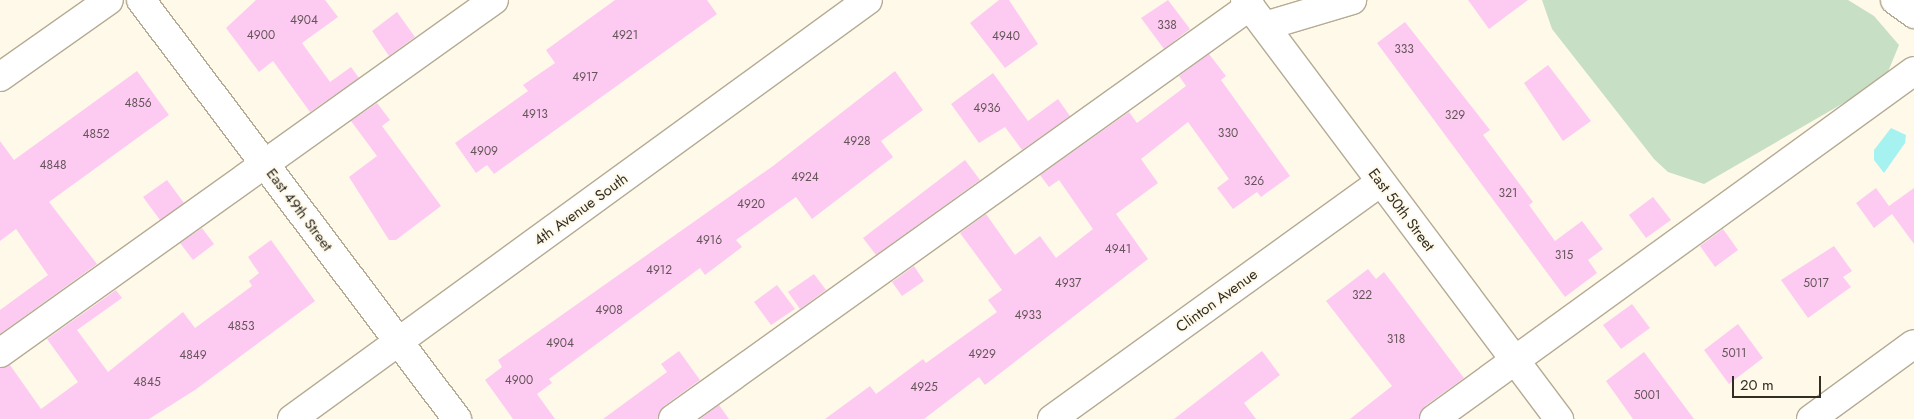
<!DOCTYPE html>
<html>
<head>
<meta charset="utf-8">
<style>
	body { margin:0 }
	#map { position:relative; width:1914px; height:419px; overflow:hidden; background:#fff9ea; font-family:Jost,sans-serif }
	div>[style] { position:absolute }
	.green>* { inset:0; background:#c6dfc5 }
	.water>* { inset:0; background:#a6f2f1 }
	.building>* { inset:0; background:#fdcbf2 }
	.roads { filter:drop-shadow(1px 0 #b5ab94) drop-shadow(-1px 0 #b5ab94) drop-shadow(0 1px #b5ab94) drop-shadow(0 -1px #b5ab94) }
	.minor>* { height:28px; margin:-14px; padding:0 14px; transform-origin:14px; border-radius:14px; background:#fff }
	span { translate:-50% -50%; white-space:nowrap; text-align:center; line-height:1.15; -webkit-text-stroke:4px #fff9ea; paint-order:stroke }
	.number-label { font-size:12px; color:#645558 }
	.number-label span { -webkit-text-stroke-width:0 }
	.street-label { font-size:15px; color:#312e24 }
	.scale { position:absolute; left:1732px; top:376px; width:89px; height:22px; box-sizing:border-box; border:2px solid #312e24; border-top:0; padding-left:6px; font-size:15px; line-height:18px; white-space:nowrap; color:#312e24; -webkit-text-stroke:4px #fff9ea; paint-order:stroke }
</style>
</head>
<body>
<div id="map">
	<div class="green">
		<div style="clip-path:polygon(1542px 0,1848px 0,1874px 16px,1899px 45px,1885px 79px,1704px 184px,1668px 172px,1654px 159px,1552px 29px)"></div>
	</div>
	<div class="water">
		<div style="clip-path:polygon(1891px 128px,1906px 135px,1905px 143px,1884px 173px,1874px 160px,1874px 150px)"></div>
	</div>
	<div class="building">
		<div style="clip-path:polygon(256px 0,325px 0,338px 17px,302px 43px,330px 82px,351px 67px,359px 78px,310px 112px,273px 61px,259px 72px,226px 28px)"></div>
		<div style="clip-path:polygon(615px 0,707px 0,717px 14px,494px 174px,487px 165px,476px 173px,455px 143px,528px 91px,523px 85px,555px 63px,546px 50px)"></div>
		<div style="clip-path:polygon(999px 0,1009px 0,1038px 44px,1005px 68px,970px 23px)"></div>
		<div style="clip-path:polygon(1168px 0,1190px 29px,1164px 49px,1141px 18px)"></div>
		<div style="clip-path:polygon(1468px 0,1528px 0,1489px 29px)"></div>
		<div style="clip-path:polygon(397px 12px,415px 37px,389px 56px,372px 31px)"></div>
		<div style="clip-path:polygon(1405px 22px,1490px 130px,1483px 135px,1533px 202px,1529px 205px,1555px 241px,1582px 221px,1603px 249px,1588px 260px,1597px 273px,1565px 297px,1377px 43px)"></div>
		<div style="clip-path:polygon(1209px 54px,1226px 76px,1221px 80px,1290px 176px,1261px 197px,1257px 192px,1233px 209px,1217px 188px,1229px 179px,1188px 122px,1141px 159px,1158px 183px,1116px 214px,1148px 259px,985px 385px,979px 377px,924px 419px,825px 419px,870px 386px,876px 394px,923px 359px,926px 363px,997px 312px,988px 300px,1002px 290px,960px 233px,986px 214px,1015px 255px,1040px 236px,1056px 258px,1093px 229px,1059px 180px,1049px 187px,1040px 175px,1129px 112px,1137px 123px,1186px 86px,1179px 76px)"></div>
		<div style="clip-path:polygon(1548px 65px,1591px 121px,1563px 141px,1524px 83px)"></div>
		<div style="clip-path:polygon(137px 71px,169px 115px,49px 202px,97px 264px,0 334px,0 310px,48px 275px,16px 229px,0 241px,0 141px,14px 160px)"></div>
		<div style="clip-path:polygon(895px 71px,923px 110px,881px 141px,893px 157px,812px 219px,796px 197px,736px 240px,742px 247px,705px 275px,700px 268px,549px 379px,552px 383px,537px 394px,555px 419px,513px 419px,485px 380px,502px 367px,498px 360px,773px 166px)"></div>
		<div style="clip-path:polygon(993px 73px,1028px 121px,1058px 99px,1070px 116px,1022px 150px,1005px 127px,979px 143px,951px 104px)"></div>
		<div style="clip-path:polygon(377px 103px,390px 120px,382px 126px,441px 206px,396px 240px,389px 240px,349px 177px,377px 156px,351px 121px)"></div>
		<div style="clip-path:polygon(965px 160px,980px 180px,876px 255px,863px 238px)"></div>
		<div style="clip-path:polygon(167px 180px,184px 203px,160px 220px,143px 197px)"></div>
		<div style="clip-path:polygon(1876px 188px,1889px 206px,1914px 188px,1914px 244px,1892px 214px,1874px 228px,1856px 203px)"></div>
		<div style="clip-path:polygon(1653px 197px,1671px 220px,1646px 238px,1629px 215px)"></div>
		<div style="clip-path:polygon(202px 228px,214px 244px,193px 260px,180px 243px)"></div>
		<div style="clip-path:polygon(1723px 229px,1738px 250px,1715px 267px,1700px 246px)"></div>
		<div style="clip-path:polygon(271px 240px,315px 301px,195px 390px,149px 419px,0 419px,0 368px,10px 365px,41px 409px,78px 382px,47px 339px,116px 290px,122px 298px,77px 330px,108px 372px,183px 312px,195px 328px,252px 286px,249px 281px,259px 273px,248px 257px)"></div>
		<div style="clip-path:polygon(1834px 246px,1852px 271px,1843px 277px,1851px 287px,1808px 318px,1781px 280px)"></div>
		<div style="clip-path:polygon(914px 266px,924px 281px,902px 296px,892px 282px)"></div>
		<div style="clip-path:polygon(1368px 269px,1376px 279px,1384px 272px,1464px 378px,1425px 406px,1419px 419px,1350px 419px,1392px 386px,1326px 301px)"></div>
		<div style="clip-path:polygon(814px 274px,826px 290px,800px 309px,788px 292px)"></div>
		<div style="clip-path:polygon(777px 285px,795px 309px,771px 325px,754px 302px)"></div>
		<div style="clip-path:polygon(1632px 304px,1650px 328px,1621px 349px,1603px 325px)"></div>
		<div style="clip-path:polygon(1738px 324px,1763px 358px,1729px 384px,1704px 350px)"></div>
		<div style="clip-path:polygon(679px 351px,700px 380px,664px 406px,658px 419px,603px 419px,667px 372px,661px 364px)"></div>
		<div style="clip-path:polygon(1262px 351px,1280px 375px,1244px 403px,1256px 419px,1174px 419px)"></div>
		<div style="clip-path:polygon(1644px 352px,1694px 419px,1633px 419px,1606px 381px)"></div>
		<div style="clip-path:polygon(719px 405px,729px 419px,700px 419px)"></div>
	</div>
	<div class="roads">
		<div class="minor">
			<div style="left:141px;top:0;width:525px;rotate:52.98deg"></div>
			<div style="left:1245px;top:0;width:524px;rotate:53.15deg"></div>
			<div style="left:1895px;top:0;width:24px;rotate:36deg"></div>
			<div style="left:1265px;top:26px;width:91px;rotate:-16.6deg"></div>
			<div style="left:0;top:77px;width:133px;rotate:-35.2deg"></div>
			<div style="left:0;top:353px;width:607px;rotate:-35.55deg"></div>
			<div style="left:292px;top:419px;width:712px;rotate:-36.03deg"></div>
			<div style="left:673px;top:419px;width:710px;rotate:-35.59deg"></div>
			<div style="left:1052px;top:419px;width:405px;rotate:-35.8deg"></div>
			<div style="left:1434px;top:419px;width:593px;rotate:-35.94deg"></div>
			<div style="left:1811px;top:419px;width:127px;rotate:-36.1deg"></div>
		</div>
	</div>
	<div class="number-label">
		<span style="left:304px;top:21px">4904</span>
		<span style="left:1167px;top:26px">338</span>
		<span style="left:261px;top:36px">4900</span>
		<span style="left:625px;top:36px">4921</span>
		<span style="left:1006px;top:37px">4940</span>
		<span style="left:1404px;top:50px">333</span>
		<span style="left:585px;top:78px">4917</span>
		<span style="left:138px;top:104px">4856</span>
		<span style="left:987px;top:109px">4936</span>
		<span style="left:535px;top:115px">4913</span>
		<span style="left:1455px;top:116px">329</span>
		<span style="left:1228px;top:134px">330</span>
		<span style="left:96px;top:135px">4852</span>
		<span style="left:857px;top:142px">4928</span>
		<span style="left:484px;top:152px">4909</span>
		<span style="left:53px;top:166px">4848</span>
		<span style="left:805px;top:178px">4924</span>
		<span style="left:1254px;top:182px">326</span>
		<span style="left:1508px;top:194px">321</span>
		<span style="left:751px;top:205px">4920</span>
		<span style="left:709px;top:241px">4916</span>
		<span style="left:1118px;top:250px">4941</span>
		<span style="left:1564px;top:256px">315</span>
		<span style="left:659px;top:271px">4912</span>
		<span style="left:1068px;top:284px">4937</span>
		<span style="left:1816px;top:284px">5017</span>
		<span style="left:1362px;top:296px">322</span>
		<span style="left:609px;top:311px">4908</span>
		<span style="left:1028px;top:316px">4933</span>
		<span style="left:241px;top:327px">4853</span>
		<span style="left:1396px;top:340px">318</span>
		<span style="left:560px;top:344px">4904</span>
		<span style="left:1734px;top:354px">5011</span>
		<span style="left:982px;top:355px">4929</span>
		<span style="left:193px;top:356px">4849</span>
		<span style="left:519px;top:381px">4900</span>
		<span style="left:147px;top:383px">4845</span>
		<span style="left:924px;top:388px">4925</span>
		<span style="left:1647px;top:396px">5001</span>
	</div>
	<div class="street-label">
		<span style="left:299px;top:210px;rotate:53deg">East 49th Street</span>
		<span style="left:581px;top:210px;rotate:-36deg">4th Avenue South</span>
		<span style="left:1401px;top:210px;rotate:53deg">East 50th Street</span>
		<span style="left:1217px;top:301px;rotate:-36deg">Clinton Avenue</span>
	</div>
	<div class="scale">20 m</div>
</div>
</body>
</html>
